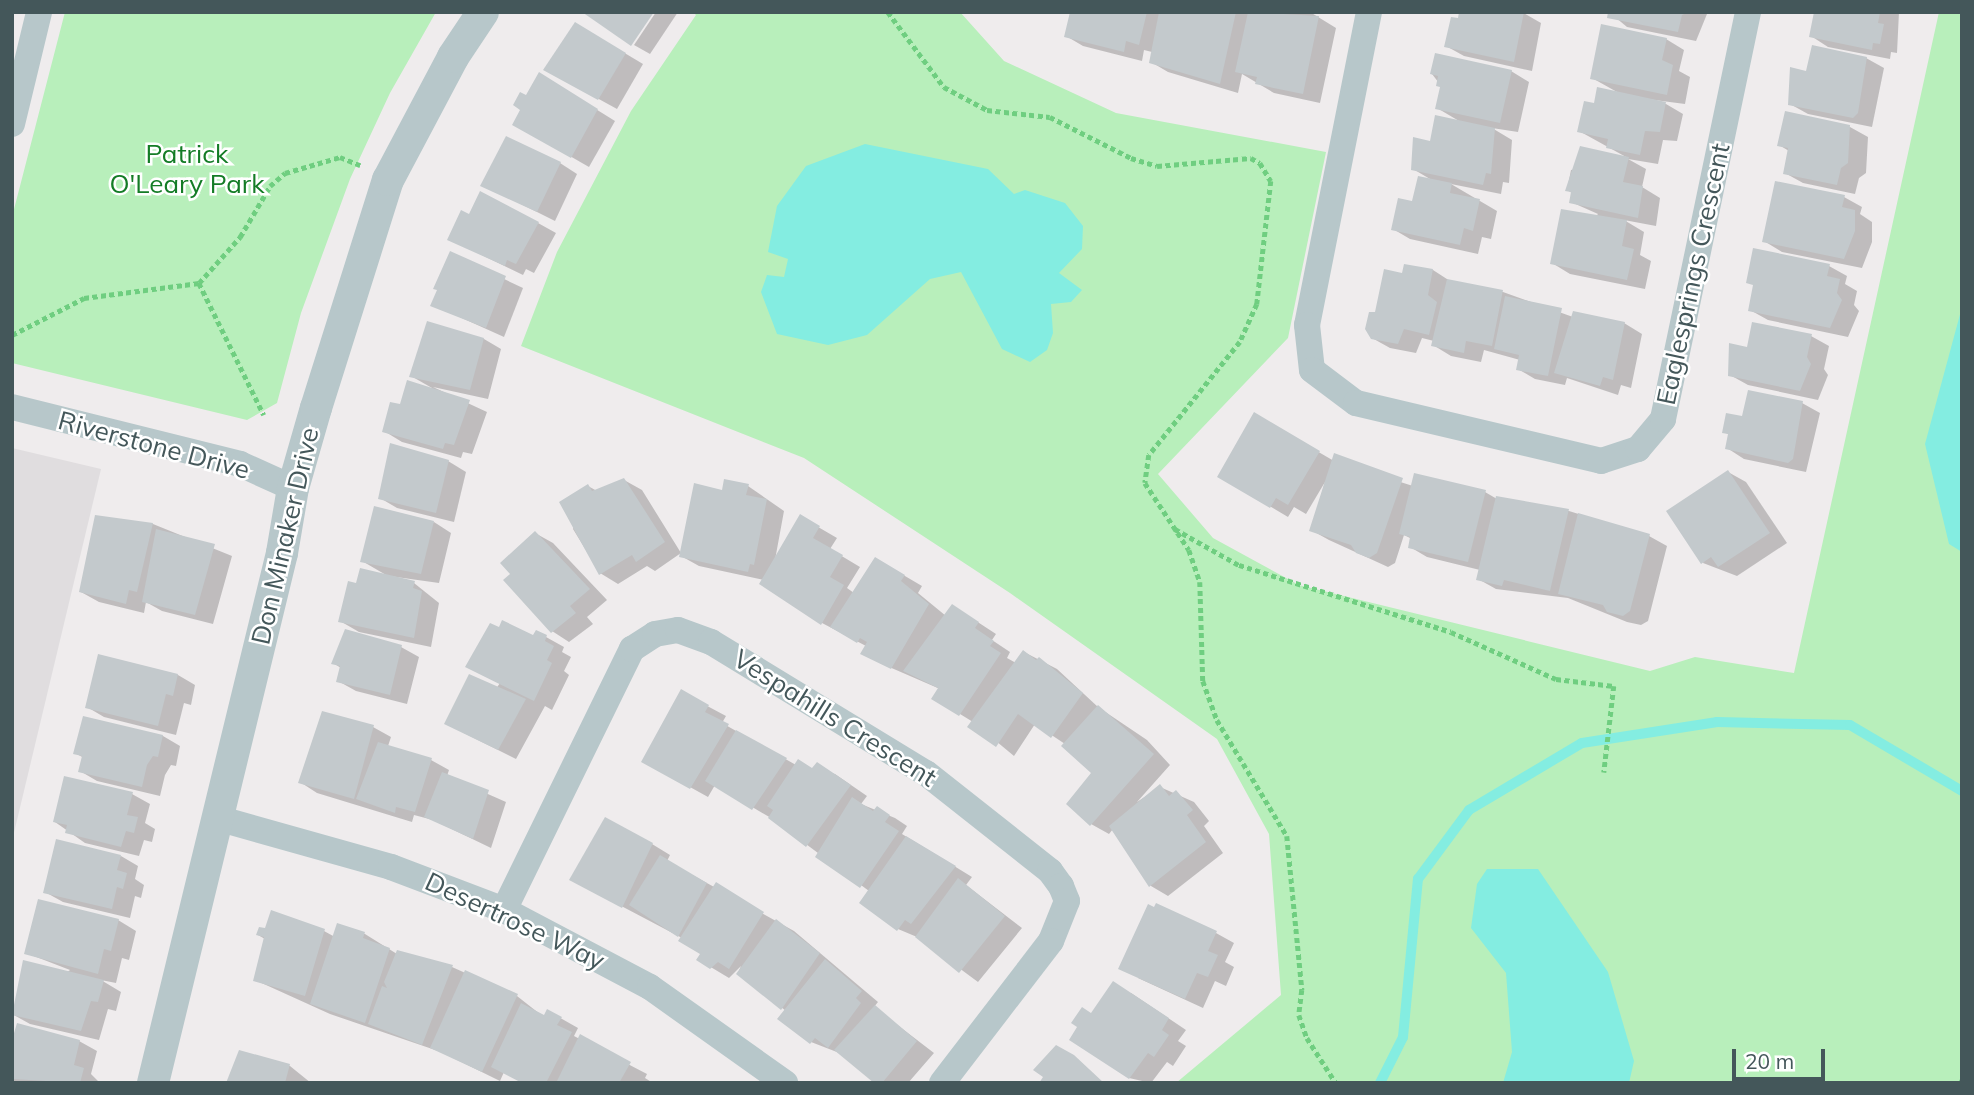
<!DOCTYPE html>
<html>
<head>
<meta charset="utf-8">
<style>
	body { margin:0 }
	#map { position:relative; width:1974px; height:1095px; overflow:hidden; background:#efeced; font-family:Mulish,sans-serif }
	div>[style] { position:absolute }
	.education>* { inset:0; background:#e0dddf }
	.green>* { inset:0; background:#b8efbb }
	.water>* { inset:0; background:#84ede1 }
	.shadow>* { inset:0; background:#0003 }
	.stream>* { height:10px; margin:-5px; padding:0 5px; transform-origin:5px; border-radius:5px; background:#84ede1 }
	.building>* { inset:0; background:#c3c9cc }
	.path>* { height:4.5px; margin-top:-2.25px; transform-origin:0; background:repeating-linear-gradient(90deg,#6fce80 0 5px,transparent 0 8.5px) }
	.minor>* { height:26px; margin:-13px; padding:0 13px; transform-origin:13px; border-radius:13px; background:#b7c7ca }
	.tertiary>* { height:32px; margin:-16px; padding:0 16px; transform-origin:16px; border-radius:16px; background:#b7c7ca }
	span { translate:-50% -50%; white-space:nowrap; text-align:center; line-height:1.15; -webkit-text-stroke:5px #fff; paint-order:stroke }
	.park-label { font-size:26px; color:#147c26 }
	.street-label { font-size:26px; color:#44575a }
	.frame { position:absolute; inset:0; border:14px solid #44575a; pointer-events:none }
	.scale { position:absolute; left:1732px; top:1049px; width:93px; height:32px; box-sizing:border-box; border:4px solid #44575a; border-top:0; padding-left:9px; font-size:21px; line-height:24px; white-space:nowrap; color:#44575a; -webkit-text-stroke:5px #fff; paint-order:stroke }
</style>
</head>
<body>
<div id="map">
	<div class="education">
		<div style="clip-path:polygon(12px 448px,101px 469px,12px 841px)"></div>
	</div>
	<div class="green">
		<div style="clip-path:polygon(65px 12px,436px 12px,390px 93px,350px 179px,301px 313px,277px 403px,247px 420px,12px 363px,12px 217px)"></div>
		<div style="clip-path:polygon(693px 12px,960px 12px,1004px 61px,1116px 113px,1326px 152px,1288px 338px,1158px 474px,1213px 538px,1299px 585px,1650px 671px,1695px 657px,1794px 673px,1939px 12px,1962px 12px,1962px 1083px,1176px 1083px,1281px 995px,1269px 834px,1217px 739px,1010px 593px,804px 458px,521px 346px,557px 252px,631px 111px,696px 15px)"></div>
	</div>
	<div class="water">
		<div style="clip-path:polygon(865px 144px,988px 169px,1014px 194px,1025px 190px,1065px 203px,1083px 226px,1082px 249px,1059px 273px,1082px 290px,1071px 302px,1051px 304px,1053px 333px,1047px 350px,1030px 362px,1002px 349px,961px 272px,930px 279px,867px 335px,828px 345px,777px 334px,761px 292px,767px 275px,784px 277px,788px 259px,768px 252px,777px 206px,806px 166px)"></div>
		<div style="clip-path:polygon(1962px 307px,1962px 552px,1949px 544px,1925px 444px)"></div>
		<div style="clip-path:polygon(1487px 869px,1538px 869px,1608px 972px,1634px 1061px,1629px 1083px,1503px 1083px,1512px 1052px,1506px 973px,1471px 928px,1477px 884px)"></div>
	</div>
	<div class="shadow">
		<div style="clip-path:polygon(656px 12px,678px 12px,650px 54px,634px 45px)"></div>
		<div style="clip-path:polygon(1072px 12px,1310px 12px,1336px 28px,1320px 103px,1274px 93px,1242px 74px,1238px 93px,1168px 72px,1151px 62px,1152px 52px,1144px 50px,1142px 61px,1083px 46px,1066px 36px)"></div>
		<div style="clip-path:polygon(1522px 12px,1541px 23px,1532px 71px,1464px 56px,1446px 46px)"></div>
		<div style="clip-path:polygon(1609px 12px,1705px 12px,1707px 14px,1696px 41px,1627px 27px)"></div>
		<div style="clip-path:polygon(1816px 12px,1899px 12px,1897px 53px,1891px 52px,1890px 59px,1828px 47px,1811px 36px)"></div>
		<div style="clip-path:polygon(576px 24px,643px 64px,617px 109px,546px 70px)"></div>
		<div style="clip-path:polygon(1666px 39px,1684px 50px,1679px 71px,1690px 77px,1685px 104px,1639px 98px,1666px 104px,1683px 114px,1677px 141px,1663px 140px,1658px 164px,1628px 159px,1646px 169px,1642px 187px,1660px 198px,1656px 226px,1624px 220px,1644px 232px,1640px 255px,1651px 261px,1645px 289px,1570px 274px,1552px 263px,1598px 214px,1571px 202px,1572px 193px,1567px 190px,1571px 170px,1626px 157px,1579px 131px,1596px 105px,1617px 92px,1592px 78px)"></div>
		<div style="clip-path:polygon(1866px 58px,1884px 68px,1872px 127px,1808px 114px,1790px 104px,1808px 73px)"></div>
		<div style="clip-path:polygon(1511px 71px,1529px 82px,1518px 132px,1492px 128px,1512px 140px,1509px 183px,1503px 182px,1501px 194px,1451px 184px,1497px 211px,1491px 239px,1482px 237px,1478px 254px,1410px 239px,1393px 229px,1430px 179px,1413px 169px,1431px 143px,1459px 121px,1437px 108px,1442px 87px,1432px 74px)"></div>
		<div style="clip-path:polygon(557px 85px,615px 121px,589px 167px,514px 124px,527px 97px)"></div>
		<div style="clip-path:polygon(1850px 127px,1868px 137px,1866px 173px,1859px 178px,1855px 194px,1803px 183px,1785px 173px,1789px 151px,1779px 145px)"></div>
		<div style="clip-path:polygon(560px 163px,577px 174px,555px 221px,483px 185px)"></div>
		<div style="clip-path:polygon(1844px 197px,1862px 207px,1860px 214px,1872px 222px,1872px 242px,1862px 268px,1782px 252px,1764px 241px)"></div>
		<div style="clip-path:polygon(470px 216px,538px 223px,556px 233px,534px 273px,526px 269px,523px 275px,449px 239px)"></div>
		<div style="clip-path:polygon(451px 254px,523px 288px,504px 337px,433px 305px)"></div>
		<div style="clip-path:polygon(1829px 266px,1847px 276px,1845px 284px,1857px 291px,1854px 305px,1859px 311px,1848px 337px,1768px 320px,1750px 310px)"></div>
		<div style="clip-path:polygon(1433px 270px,1450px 281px,1503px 292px,1573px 317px,1624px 323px,1642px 334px,1631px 388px,1621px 385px,1618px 395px,1567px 378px,1565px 385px,1535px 379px,1518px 369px,1520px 360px,1484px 350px,1481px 362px,1451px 356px,1433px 345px,1434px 341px,1422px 338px,1416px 353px,1390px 348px,1372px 338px,1377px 314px,1404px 275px)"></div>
		<div style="clip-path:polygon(428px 323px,484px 339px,501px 349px,488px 399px,433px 387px,487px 412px,472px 454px,463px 452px,461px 458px,402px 442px,384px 431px,401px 406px,432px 388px,411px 376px)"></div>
		<div style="clip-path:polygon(1811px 336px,1829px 346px,1824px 369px,1828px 375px,1818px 400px,1748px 385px,1730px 375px,1748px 349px)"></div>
		<div style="clip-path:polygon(1802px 403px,1820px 413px,1806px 472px,1744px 459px,1727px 448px,1730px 435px,1724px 432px,1743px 418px)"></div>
		<div style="clip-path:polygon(1255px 415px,1334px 461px,1413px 486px,1485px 492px,1497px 499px,1569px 511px,1649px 536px,1667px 546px,1648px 621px,1641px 625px,1627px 622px,1568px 598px,1496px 589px,1478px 579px,1480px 570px,1427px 557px,1410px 547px,1412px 539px,1404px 535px,1395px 563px,1388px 567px,1329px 540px,1311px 530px,1325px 482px,1306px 514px,1294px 507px,1288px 517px,1219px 476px)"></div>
		<div style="clip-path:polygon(448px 461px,466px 472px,454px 522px,397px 508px,380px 498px)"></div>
		<div style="clip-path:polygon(1728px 472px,1746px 482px,1787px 543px,1737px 576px,1703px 563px)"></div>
		<div style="clip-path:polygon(624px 480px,642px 490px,681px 553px,655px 571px,647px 566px,618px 584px,600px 573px,573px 529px,588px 486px,597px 491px)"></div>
		<div style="clip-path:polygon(748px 486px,784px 511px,775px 560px,801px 517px,837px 538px,830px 549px,860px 567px,847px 588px,854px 593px,876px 559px,922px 586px,918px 593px,946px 616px,970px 617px,996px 634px,992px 640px,1010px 652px,1007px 658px,1016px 663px,1024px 652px,1057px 669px,1098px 707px,1147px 740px,1170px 765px,1137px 802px,1160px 787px,1194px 802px,1209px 821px,1204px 826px,1223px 853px,1168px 896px,1151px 886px,1113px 829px,1109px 834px,1091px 824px,1094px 773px,1065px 744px,1035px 724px,1014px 756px,973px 722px,934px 698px,940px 689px,880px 663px,866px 646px,822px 623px,764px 580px,699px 566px,681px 556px,723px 492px)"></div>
		<div style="clip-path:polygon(96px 517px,153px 524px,232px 556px,213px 624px,162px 611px,146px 602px,144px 613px,99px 602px,81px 592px)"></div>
		<div style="clip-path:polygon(434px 522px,451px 533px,439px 583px,389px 576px,414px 583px,439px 603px,431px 647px,359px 632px,340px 621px,357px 585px,386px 575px,362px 561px)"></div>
		<div style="clip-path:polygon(535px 533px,553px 543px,607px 600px,587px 617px,593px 624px,569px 642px,552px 631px,512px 574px)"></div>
		<div style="clip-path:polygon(537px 632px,564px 647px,562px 652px,571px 657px,564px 671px,569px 675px,552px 710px,545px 706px,516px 759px,464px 733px)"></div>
		<div style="clip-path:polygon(401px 647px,419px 657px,407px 704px,356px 691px,338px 681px,341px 668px,333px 663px)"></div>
		<div style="clip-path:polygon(99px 656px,178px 675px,195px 685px,191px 705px,184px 703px,176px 735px,104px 717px,87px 707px)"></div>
		<div style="clip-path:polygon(681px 692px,726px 716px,722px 723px,796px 765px,835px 774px,867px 796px,861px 804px,895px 818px,907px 826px,902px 834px,972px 877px,966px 885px,1022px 928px,978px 982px,917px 937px,898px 929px,869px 891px,771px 818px,715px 785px,708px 797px,643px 761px)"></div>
		<div style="clip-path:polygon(84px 718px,163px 736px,180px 746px,176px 766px,171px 765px,165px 775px,160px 796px,97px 781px,80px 771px,84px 758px,75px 753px)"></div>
		<div style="clip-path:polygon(373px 727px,391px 737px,388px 746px,431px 760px,449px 770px,447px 776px,506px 802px,491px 848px,433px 820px,414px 815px,412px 822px,317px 793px,300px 782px)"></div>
		<div style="clip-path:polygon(132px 794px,150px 804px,145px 823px,155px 829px,152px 842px,144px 840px,139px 856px,85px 843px,55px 822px)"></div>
		<div style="clip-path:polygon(652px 844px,670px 855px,667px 861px,794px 931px,878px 1002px,874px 1007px,934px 1053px,908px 1083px,876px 1083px,842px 1054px,811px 1042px,786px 1011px,738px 973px,741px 966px,729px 978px,699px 960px,702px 953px,682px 938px,589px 889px)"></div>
		<div style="clip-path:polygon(121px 856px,138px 866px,135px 879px,144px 885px,141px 898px,135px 896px,130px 918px,63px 902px,45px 892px)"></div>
		<div style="clip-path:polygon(118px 920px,136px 931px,129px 960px,122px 958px,116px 983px,101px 980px,121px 992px,116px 1011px,108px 1009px,99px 1040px,30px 1024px,12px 1014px,70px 970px,26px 953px)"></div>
		<div style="clip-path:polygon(338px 925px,365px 934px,397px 954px,452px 967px,517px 996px,545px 1018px,548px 1011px,578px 1028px,574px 1036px,647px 1074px,645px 1078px,653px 1083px,524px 1083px,504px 1072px,500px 1081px,441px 1052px,330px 1014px,255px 980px,265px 939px,258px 935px,324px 931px,335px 937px)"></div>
		<div style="clip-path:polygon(1216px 933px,1234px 943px,1225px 962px,1234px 967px,1226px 986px,1215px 981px,1203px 1008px,1138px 978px)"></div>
		<div style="clip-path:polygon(1131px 993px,1186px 1030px,1178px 1041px,1186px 1046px,1173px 1066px,1167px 1062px,1151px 1083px,1129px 1078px,1080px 1027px)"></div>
		<div style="clip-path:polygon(12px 1041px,79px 1041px,97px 1051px,91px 1074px,100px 1083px,13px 1083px)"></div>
		<div style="clip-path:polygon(240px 1052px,290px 1066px,311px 1083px,229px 1083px)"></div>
	</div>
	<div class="stream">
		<div style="left:1380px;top:1083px;width:51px;rotate:-63.4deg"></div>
		<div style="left:1403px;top:1037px;width:159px;rotate:-84.6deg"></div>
		<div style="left:1418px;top:879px;width:86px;rotate:-53.5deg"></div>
		<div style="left:1469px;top:810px;width:131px;rotate:-30.7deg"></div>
		<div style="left:1582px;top:743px;width:137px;rotate:-8.8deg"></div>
		<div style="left:1717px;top:722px;width:133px;rotate:1.3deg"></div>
		<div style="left:1850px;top:725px;width:130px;rotate:30.5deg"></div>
	</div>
	<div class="building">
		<div style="clip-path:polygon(582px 12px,654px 12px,631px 46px)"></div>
		<div style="clip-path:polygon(1070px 12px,1147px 12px,1139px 45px,1126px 41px,1124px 52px,1064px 37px)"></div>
		<div style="clip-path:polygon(1159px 12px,1236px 12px,1220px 84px,1149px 63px)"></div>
		<div style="clip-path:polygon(1248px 12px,1319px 16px,1303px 94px,1255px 84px,1257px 77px,1235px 72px)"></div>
		<div style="clip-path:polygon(1459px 12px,1524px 12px,1514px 62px,1444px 47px,1451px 17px,1458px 18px)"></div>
		<div style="clip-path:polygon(1608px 12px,1688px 12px,1682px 15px,1678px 32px,1607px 18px)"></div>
		<div style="clip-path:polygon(1814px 12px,1880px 12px,1878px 23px,1884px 24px,1880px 44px,1873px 43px,1872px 50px,1809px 37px)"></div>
		<div style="clip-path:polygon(575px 22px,626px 53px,598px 100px,543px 70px)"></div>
		<div style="clip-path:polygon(1601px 24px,1667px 38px,1662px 60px,1673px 65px,1667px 95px,1590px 79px)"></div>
		<div style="clip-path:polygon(1812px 45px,1867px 57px,1858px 113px,1853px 118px,1788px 105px,1790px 67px,1806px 71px)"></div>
		<div style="clip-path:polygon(1435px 53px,1512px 70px,1500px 123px,1435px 109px,1440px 87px,1436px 86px,1438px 76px,1430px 74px)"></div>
		<div style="clip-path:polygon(539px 72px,598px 109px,571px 158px,512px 125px,520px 110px,513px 105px,520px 92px,526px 95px)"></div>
		<div style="clip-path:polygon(1597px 87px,1666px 102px,1660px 132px,1645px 131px,1640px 155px,1606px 148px,1608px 139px,1577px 132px,1584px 101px,1594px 103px)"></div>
		<div style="clip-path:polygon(1785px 111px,1850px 125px,1848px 163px,1841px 168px,1837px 185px,1783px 174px,1788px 148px,1777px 146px)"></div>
		<div style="clip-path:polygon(1435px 115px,1495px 128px,1491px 174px,1486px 173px,1483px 185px,1411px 170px,1413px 137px,1430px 141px)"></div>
		<div style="clip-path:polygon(506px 136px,561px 162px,537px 212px,480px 186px)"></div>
		<div style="clip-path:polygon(1580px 146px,1629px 157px,1623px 182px,1643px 186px,1638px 218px,1569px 203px,1571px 192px,1565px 191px)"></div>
		<div style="clip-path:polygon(1418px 176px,1452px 183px,1450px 193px,1480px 199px,1473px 231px,1464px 228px,1460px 245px,1391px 230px,1398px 198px,1412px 201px)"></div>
		<div style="clip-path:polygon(1775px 181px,1845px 195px,1842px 207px,1855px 210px,1855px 231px,1844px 259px,1762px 242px)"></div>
		<div style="clip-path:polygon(480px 191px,539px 222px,516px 264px,507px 260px,505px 266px,447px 240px,461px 210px,469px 214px)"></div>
		<div style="clip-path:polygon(1561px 209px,1627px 220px,1622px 246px,1634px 249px,1627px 280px,1550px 264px)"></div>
		<div style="clip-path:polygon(1753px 248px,1830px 264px,1827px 276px,1840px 279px,1837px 293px,1842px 300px,1830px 328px,1748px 311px,1753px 285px,1746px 283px)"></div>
		<div style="clip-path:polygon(450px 251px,506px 276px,486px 328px,430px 306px,437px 290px,433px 289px)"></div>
		<div style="clip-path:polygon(1404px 264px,1433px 269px,1428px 295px,1437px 302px,1429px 335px,1404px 329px,1398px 344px,1371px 339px,1365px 329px,1369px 312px,1375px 312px,1384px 269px,1402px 273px)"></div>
		<div style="clip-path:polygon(1447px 279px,1503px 290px,1492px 346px,1466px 341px,1464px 353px,1431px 346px)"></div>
		<div style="clip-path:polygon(1505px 296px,1562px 308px,1548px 376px,1516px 370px,1519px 355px,1494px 349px)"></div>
		<div style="clip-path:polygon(1573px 311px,1625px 322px,1613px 380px,1603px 377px,1600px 386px,1554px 373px)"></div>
		<div style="clip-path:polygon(427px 321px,484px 338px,470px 390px,409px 377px)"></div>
		<div style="clip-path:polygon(1752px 322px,1812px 334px,1807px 357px,1811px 364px,1800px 391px,1728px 376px,1729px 343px,1747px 347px)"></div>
		<div style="clip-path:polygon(407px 380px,470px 400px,454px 445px,445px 443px,443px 449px,382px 432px,390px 402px,400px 404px)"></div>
		<div style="clip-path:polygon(1748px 390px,1803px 401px,1793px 459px,1788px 463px,1725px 449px,1728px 434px,1722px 433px,1726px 413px,1742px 416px)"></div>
		<div style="clip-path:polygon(1254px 412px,1320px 451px,1288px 505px,1276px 498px,1270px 508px,1217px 477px)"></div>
		<div style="clip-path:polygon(390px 443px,449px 460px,436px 513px,378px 499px)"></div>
		<div style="clip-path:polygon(1334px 453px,1403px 478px,1377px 553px,1369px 558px,1356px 553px,1351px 545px,1309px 531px)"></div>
		<div style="clip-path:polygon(1728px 470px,1770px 533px,1718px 567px,1711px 557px,1701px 564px,1666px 511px)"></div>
		<div style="clip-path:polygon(1414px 473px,1486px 490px,1468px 562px,1408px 548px,1410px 537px,1399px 534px)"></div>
		<div style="clip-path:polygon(624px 478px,665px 542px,636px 562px,632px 555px,599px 575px,559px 502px,588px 484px,592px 491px)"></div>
		<div style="clip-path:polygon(724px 479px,749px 484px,746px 495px,767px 499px,754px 565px,750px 564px,748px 572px,679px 557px,694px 483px,722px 490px)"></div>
		<div style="clip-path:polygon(1496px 496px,1569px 509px,1550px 591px,1504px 580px,1502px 586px,1476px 580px)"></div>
		<div style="clip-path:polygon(374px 506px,434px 521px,421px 574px,360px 562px)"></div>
		<div style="clip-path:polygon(1578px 513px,1650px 534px,1630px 611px,1623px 616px,1607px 612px,1603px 605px,1558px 594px)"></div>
		<div style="clip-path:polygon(800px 514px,820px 526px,813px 538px,843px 555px,830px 577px,844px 585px,821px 625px,759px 584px)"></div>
		<div style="clip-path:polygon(95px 515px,153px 523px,137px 592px,129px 590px,126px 604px,79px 592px)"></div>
		<div style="clip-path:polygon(156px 529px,215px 544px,195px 615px,142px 602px)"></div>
		<div style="clip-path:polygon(535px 531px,590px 589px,570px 606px,576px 613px,551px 633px,503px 580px,510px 574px,500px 563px)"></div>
		<div style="clip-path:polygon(875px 557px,905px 575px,901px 581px,929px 604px,891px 669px,860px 654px,867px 642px,860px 638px,857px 643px,830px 627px)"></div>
		<div style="clip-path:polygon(360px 568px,415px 581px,413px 588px,422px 591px,414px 638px,338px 622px,348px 581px,356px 583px)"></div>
		<div style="clip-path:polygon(952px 604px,979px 622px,975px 628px,994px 641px,990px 646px,1001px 653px,959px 716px,931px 699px,938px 688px,903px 671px)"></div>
		<div style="clip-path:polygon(502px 620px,533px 635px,536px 630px,547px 635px,545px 641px,554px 646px,547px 660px,552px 663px,534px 701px,465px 667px,490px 623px,499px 627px)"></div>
		<div style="clip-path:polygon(345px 629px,402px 645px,390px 695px,336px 682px,340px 666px,331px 664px)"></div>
		<div style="clip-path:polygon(1023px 650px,1036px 660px,1039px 657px,1083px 693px,1051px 738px,1018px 714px,996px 747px,967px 727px)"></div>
		<div style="clip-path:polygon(98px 654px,178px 674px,173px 696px,166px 694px,158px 726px,85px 708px)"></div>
		<div style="clip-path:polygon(469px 674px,526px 699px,498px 750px,444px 724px)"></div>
		<div style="clip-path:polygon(681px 689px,709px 705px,705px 712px,729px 724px,690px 789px,641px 762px)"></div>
		<div style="clip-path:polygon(1098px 705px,1154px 754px,1090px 826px,1066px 804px,1091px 773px,1061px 746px)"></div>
		<div style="clip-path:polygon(322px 711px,374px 725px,354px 799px,298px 783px)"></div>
		<div style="clip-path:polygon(83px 716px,163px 735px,158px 757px,153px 756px,147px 765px,142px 787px,78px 772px,82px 756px,73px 754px)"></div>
		<div style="clip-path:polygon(736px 730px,787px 758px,752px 810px,705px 781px)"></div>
		<div style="clip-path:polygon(378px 742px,432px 758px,415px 812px,396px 807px,395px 813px,356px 799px)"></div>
		<div style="clip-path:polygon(798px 759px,812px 768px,817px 762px,851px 785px,806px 847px,768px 818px,773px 810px,767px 806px)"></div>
		<div style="clip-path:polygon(442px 772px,489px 790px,473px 839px,424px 817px)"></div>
		<div style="clip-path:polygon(64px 776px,133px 792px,127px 815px,138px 817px,134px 833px,126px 831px,121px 847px,65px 833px,67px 825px,53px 822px)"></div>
		<div style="clip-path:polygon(1160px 784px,1169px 796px,1176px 790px,1193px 810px,1187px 815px,1206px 842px,1149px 887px,1109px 826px)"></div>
		<div style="clip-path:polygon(852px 797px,873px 811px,877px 806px,890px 815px,885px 822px,899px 831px,860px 888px,815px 857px)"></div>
		<div style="clip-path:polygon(605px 817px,653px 843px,622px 908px,569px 880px)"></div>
		<div style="clip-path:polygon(906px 836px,956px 866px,911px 924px,905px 920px,897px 931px,859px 903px)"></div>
		<div style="clip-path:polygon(56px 839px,121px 855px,117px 870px,127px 873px,123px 889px,117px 887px,112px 909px,43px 893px)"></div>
		<div style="clip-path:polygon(660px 855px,707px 883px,678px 937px,629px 905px)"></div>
		<div style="clip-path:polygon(958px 878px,1005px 916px,959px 973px,915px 937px)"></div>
		<div style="clip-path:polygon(716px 882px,764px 912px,729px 969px,718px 962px,710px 969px,696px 960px,700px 954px,678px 941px)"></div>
		<div style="clip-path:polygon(38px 899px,119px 919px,111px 951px,104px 949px,98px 974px,24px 954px)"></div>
		<div style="clip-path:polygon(1156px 903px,1217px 931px,1208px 951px,1218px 955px,1208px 977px,1197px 973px,1185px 999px,1118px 969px,1148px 904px,1154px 907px)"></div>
		<div style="clip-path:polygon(271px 910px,325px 929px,305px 996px,253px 981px,264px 937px,256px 935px,259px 927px,265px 928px)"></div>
		<div style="clip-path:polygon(776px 919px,820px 953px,781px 1010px,736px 974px)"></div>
		<div style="clip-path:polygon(337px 923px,365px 932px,363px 938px,390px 948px,365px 1023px,310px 1004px)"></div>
		<div style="clip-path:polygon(397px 950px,453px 965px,422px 1045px,368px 1024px,382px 986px,387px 988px,384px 982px)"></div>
		<div style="clip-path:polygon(825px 959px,862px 991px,856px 998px,861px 1003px,828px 1048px,815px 1038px,810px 1044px,777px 1019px)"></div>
		<div style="clip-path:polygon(23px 960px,104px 980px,98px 1002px,91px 1001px,81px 1031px,12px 1015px)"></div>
		<div style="clip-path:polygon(465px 970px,518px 994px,482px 1072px,430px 1048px)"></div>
		<div style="clip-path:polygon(1113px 981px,1169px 1018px,1162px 1030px,1169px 1035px,1154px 1057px,1148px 1053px,1129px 1079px,1069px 1040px,1077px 1027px,1071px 1023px,1082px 1007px,1091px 1013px)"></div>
		<div style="clip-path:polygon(521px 1003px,544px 1015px,547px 1009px,562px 1017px,557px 1025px,572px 1032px,546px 1083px,522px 1083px,491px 1067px)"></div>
		<div style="clip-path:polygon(875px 1005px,917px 1041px,882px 1083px,874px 1083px,834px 1050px)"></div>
		<div style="clip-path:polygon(17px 1023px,80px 1040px,74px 1065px,84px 1068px,80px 1083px,12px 1079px,12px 1040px)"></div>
		<div style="clip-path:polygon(580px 1034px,631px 1062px,619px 1083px,556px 1083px)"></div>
		<div style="clip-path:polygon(1056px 1045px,1074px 1055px,1104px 1083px,1039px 1083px,1043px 1077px,1033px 1070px)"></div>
		<div style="clip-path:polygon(239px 1050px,290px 1064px,285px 1083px,226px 1083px)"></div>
	</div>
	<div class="path">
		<div style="left:888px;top:12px;width:94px;rotate:53.3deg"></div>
		<div style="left:944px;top:87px;width:49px;rotate:28.1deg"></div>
		<div style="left:987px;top:110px;width:63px;rotate:6.3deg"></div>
		<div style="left:1050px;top:117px;width:91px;rotate:26.8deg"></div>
		<div style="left:1131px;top:158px;width:27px;rotate:17deg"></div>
		<div style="left:1157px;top:166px;width:94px;rotate:-4.9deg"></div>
		<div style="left:1251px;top:158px;width:10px;rotate:29deg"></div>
		<div style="left:1260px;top:163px;width:21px;rotate:59deg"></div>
		<div style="left:1271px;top:181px;width:124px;rotate:96.5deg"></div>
		<div style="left:1257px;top:304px;width:42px;rotate:114.1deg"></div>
		<div style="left:1240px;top:342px;width:145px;rotate:128.8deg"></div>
		<div style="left:1149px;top:455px;width:28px;rotate:98deg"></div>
		<div style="left:1145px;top:483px;width:80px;rotate:56.7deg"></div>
		<div style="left:1189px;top:550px;width:34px;rotate:71deg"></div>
		<div style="left:1200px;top:582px;width:99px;rotate:88.3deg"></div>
		<div style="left:1203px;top:681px;width:41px;rotate:70.3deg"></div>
		<div style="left:1217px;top:720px;width:135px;rotate:58.9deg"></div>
		<div style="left:1287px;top:836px;width:155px;rotate:84.4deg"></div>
		<div style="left:1302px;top:990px;width:25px;rotate:97deg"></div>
		<div style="left:1299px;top:1015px;width:24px;rotate:71deg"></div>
		<div style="left:1307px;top:1038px;width:54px;rotate:57.2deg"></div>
		<div style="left:199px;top:283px;width:147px;rotate:63.8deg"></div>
		<div style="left:12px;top:335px;width:81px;rotate:-27.2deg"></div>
		<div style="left:84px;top:298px;width:116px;rotate:-7.4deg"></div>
		<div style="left:199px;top:283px;width:62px;rotate:-48.3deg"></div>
		<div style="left:240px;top:237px;width:59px;rotate:-59.5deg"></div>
		<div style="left:270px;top:186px;width:20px;rotate:-41deg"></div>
		<div style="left:285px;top:173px;width:57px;rotate:-16.2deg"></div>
		<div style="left:340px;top:157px;width:22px;rotate:22deg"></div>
		<div style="left:1175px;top:529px;width:73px;rotate:29.4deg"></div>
		<div style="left:1239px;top:565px;width:222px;rotate:17.5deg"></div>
		<div style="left:1451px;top:632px;width:115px;rotate:24.1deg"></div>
		<div style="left:1556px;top:679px;width:58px;rotate:6.9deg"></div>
		<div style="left:1614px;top:686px;width:87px;rotate:96.6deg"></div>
		<div style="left:1960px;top:1083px;width:4px;rotate:-56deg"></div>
	</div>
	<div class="minor">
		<div style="left:1369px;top:12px;width:319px;rotate:101.2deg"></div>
		<div style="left:1307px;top:325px;width:45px;rotate:83.7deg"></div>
		<div style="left:1312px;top:370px;width:55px;rotate:36.9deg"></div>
		<div style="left:1356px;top:403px;width:252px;rotate:13.3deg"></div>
		<div style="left:1601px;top:461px;width:39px;rotate:-18deg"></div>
		<div style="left:1638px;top:449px;width:39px;rotate:-50deg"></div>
		<div style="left:1663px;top:419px;width:416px;rotate:-78.2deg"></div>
		<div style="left:12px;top:124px;width:115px;rotate:-76.4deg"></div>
		<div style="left:12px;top:407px;width:235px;rotate:14deg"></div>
		<div style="left:240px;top:464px;width:58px;rotate:24.4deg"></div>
		<div style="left:217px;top:818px;width:181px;rotate:15.7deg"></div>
		<div style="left:391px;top:867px;width:121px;rotate:20.8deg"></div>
		<div style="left:504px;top:910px;width:165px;rotate:27.8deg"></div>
		<div style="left:650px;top:987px;width:166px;rotate:35.4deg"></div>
		<div style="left:504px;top:910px;width:291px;rotate:-63.9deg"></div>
		<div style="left:632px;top:649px;width:27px;rotate:-33deg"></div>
		<div style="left:655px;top:634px;width:23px;rotate:-10deg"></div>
		<div style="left:678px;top:630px;width:35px;rotate:20deg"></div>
		<div style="left:711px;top:642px;width:252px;rotate:31.4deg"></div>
		<div style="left:926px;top:773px;width:158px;rotate:38.3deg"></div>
		<div style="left:1050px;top:871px;width:19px;rotate:54deg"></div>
		<div style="left:1061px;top:886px;width:16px;rotate:68deg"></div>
		<div style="left:1067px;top:901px;width:43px;rotate:111.8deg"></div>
		<div style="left:1051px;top:941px;width:179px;rotate:127.5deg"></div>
	</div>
	<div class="tertiary">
		<div style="left:153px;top:1083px;width:545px;rotate:-76.32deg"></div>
		<div style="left:282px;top:553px;width:66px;rotate:-80.4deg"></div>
		<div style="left:293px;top:488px;width:83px;rotate:-74deg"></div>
		<div style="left:316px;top:408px;width:239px;rotate:-72.5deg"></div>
		<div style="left:388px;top:180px;width:139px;rotate:-62.1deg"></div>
		<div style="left:453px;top:57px;width:54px;rotate:-56.3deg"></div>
	</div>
	<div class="park-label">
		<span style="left:187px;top:169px">Patrick<br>O'Leary Park</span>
	</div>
	<div class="street-label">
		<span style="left:1693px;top:274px;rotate:-78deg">Eaglesprings Crescent</span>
		<span style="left:154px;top:445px;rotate:15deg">Riverstone Drive</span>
		<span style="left:285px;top:536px;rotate:-77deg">Don Minaker Drive</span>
		<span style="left:835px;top:718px;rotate:32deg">Vespahills Crescent</span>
		<span style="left:515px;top:921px;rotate:25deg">Desertrose Way</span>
	</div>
	<div class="frame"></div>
	<div class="scale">20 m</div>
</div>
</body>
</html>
